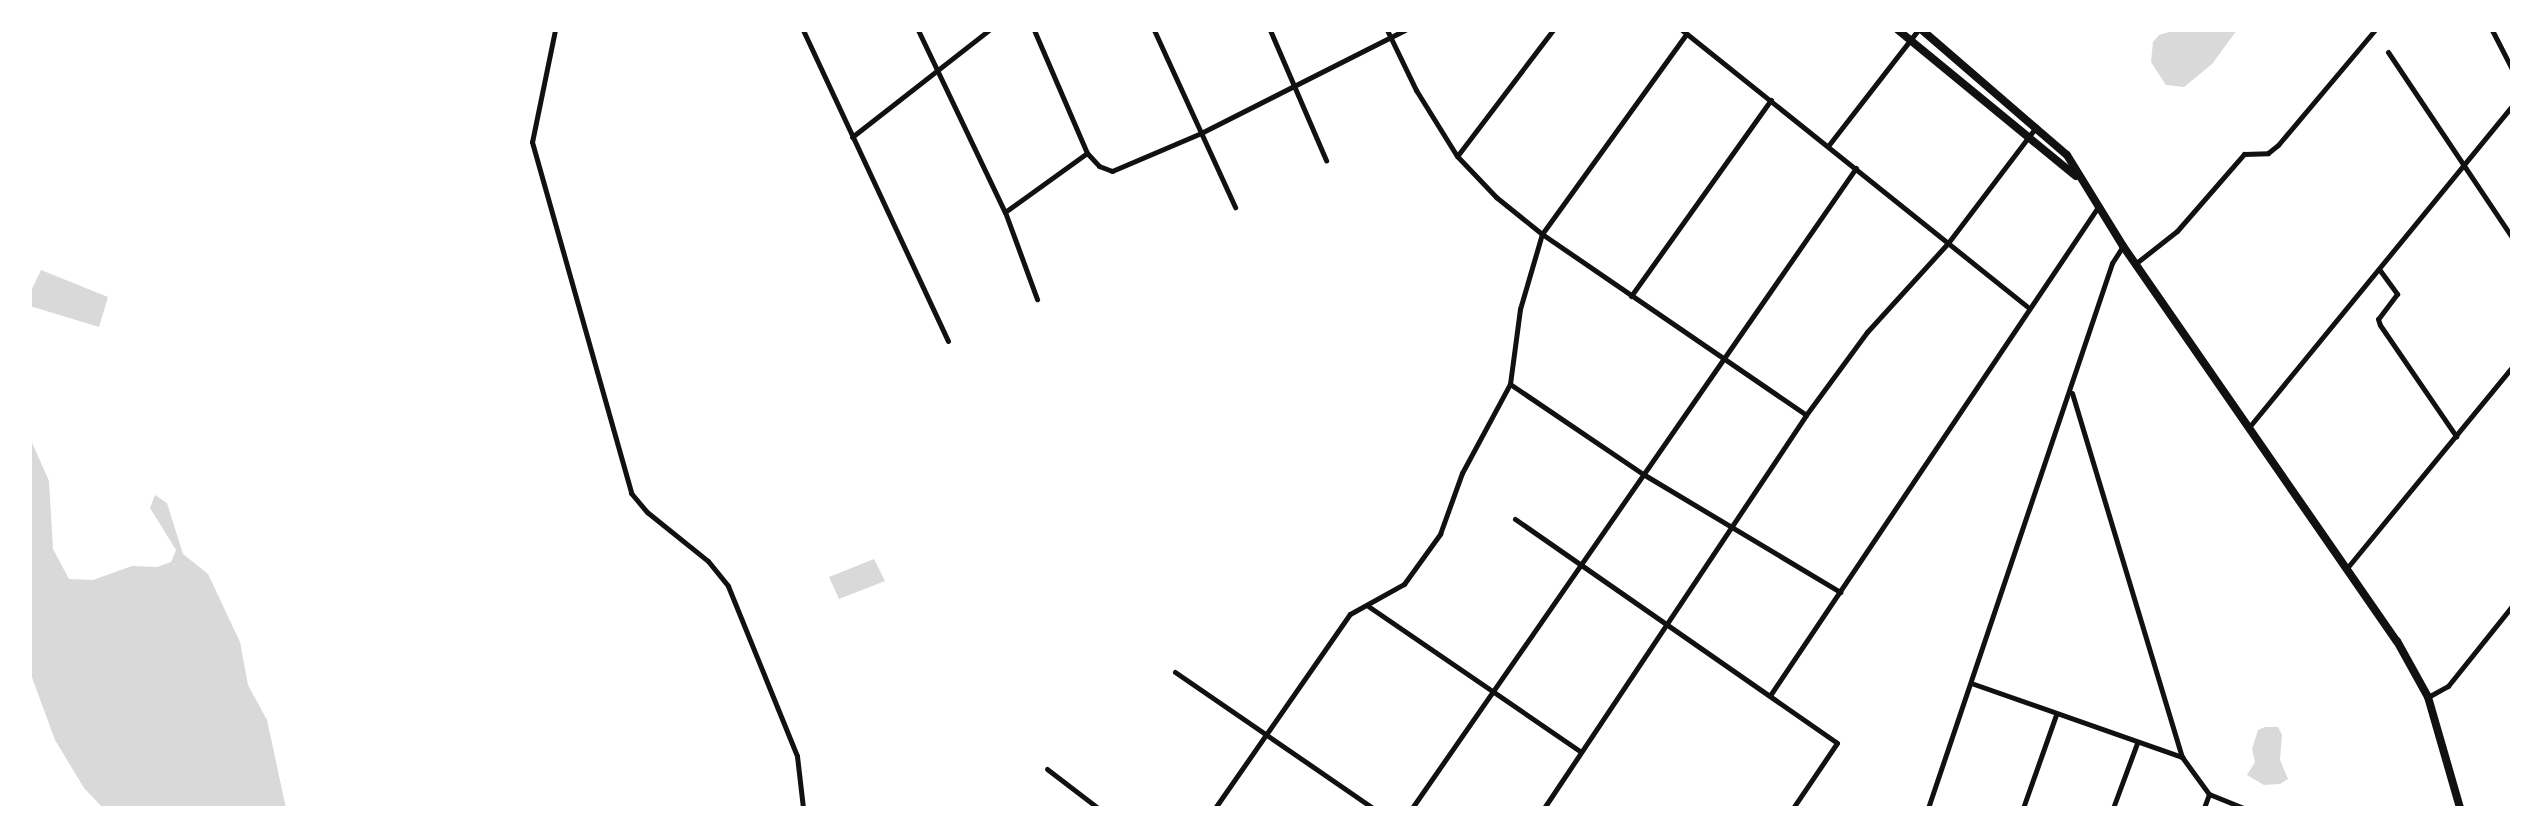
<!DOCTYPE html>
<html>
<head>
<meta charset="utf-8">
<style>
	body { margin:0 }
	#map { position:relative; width:2542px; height:838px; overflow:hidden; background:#fff; font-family:Overpass,sans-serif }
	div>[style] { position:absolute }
	.water>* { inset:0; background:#d9d9d9 }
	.minor>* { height:5px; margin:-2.5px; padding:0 2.5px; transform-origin:2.5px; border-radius:2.5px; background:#111 }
	.secondary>* { height:8px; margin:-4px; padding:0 4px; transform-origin:4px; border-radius:4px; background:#111 }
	span { translate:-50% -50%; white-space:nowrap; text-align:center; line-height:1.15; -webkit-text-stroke:8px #fff; paint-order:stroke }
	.frame { position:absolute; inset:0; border:32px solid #fff; pointer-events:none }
</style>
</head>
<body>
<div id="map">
	<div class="water">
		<div style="clip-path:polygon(2175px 30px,2237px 30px,2212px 64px,2184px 87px,2166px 85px,2151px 62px,2153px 42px,2159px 35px)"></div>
		<div style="clip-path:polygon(41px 270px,108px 297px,99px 327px,30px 306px,30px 293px)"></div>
		<div style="clip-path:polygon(30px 438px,49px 481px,53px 549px,69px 579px,93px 580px,132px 566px,157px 567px,171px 562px,176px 550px,150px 508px,155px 495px,167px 503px,183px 554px,208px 574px,240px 642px,248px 685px,267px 720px,286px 808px,103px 808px,84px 788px,55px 740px,30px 672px)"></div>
		<div style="clip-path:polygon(874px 559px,885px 581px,839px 599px,829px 577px)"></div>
		<div style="clip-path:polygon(2265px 727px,2278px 727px,2282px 735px,2280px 760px,2288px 779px,2280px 784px,2264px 785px,2247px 775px,2255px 762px,2252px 749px,2258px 730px)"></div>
	</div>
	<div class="minor">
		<div style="left:555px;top:30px;width:114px;rotate:101.6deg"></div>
		<div style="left:532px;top:142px;width:365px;rotate:74.2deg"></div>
		<div style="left:631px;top:493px;width:25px;rotate:50deg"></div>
		<div style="left:647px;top:512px;width:78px;rotate:38.8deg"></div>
		<div style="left:708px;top:561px;width:32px;rotate:51deg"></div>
		<div style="left:728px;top:586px;width:183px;rotate:67.9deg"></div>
		<div style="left:797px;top:756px;width:52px;rotate:83.4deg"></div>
		<div style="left:803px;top:30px;width:343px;rotate:65deg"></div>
		<div style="left:918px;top:30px;width:202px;rotate:64.5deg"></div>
		<div style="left:1005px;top:212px;width:93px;rotate:69.8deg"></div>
		<div style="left:1034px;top:30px;width:134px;rotate:66.7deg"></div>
		<div style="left:1087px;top:153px;width:18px;rotate:47deg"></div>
		<div style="left:1099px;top:166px;width:14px;rotate:21deg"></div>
		<div style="left:1112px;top:171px;width:97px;rotate:-23.1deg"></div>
		<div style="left:1201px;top:133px;width:229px;rotate:-26.8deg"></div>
		<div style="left:1154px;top:30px;width:195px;rotate:65.4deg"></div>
		<div style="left:1270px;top:30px;width:142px;rotate:66.7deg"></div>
		<div style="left:1387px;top:30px;width:67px;rotate:64.2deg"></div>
		<div style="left:1416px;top:90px;width:78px;rotate:58.2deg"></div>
		<div style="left:1457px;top:156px;width:57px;rotate:46.4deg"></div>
		<div style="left:1496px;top:197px;width:59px;rotate:38.8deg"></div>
		<div style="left:1542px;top:234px;width:320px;rotate:34.4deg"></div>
		<div style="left:1682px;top:30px;width:442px;rotate:38.7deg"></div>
		<div style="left:2492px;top:30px;width:44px;rotate:62.9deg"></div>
		<div style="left:2388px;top:52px;width:223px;rotate:56.2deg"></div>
		<div style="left:852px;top:137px;width:174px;rotate:-38deg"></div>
		<div style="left:1828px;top:146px;width:147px;rotate:-52.2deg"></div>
		<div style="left:1458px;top:155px;width:157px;rotate:-52.8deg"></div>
		<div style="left:1005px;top:212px;width:101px;rotate:-35.7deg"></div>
		<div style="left:2135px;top:264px;width:53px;rotate:-38.2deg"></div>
		<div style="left:2177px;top:231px;width:102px;rotate:-49deg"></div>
		<div style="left:2244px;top:154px;width:24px;rotate:-2deg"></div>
		<div style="left:2268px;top:153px;width:13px;rotate:-39deg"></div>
		<div style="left:2278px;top:145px;width:150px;rotate:-49.9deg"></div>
		<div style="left:2379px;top:269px;width:31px;rotate:54deg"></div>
		<div style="left:2397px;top:294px;width:31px;rotate:127deg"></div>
		<div style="left:2378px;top:319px;width:6px;rotate:72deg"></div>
		<div style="left:2380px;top:325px;width:135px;rotate:55.6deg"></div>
		<div style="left:1631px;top:296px;width:241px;rotate:-54.5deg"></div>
		<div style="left:1510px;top:384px;width:161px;rotate:34.1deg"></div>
		<div style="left:1643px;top:474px;width:230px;rotate:30.9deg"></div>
		<div style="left:2072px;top:393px;width:380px;rotate:73.2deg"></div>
		<div style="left:2182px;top:757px;width:46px;rotate:53.9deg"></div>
		<div style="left:2209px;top:794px;width:15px;rotate:110deg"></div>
		<div style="left:2250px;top:426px;width:414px;rotate:-50.7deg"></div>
		<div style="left:1515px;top:519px;width:392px;rotate:34.8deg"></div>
		<div style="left:1837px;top:743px;width:78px;rotate:124.1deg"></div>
		<div style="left:2347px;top:568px;width:260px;rotate:-50.6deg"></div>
		<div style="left:1368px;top:606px;width:257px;rotate:34.4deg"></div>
		<div style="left:1175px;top:672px;width:240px;rotate:34.5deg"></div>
		<div style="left:1971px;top:683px;width:224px;rotate:19.3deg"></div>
		<div style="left:1771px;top:694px;width:587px;rotate:-56.12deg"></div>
		<div style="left:2428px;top:697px;width:23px;rotate:-29deg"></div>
		<div style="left:2448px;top:686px;width:102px;rotate:-51.3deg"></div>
		<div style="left:1047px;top:769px;width:64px;rotate:37.4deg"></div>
		<div style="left:2209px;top:794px;width:38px;rotate:22deg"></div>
		<div style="left:1215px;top:808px;width:236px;rotate:-55.2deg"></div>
		<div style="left:1350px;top:614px;width:62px;rotate:-29.1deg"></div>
		<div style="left:1404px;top:584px;width:62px;rotate:-54.2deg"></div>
		<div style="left:1440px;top:534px;width:65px;rotate:-70.2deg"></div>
		<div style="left:1462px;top:473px;width:101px;rotate:-61.7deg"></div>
		<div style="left:1510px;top:384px;width:76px;rotate:-82.4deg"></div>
		<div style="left:1520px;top:309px;width:78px;rotate:-73.7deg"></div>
		<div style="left:1542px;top:234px;width:246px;rotate:-54.2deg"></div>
		<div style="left:1412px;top:808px;width:779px;rotate:-55.25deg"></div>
		<div style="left:1544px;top:808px;width:472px;rotate:-56.3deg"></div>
		<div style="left:1806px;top:415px;width:103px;rotate:-53.7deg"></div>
		<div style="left:1867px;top:332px;width:120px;rotate:-47.7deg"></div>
		<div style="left:1948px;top:243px;width:146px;rotate:-52.8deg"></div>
		<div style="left:1928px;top:808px;width:575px;rotate:-71.34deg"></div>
		<div style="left:2112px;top:263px;width:20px;rotate:-57deg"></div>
		<div style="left:2023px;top:808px;width:99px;rotate:-70.5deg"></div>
		<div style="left:2113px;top:808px;width:69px;rotate:-69.7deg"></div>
	</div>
	<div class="secondary">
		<div style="left:1898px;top:30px;width:230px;rotate:39.4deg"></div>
		<div style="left:1922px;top:30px;width:191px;rotate:40.8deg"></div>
		<div style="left:2067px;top:155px;width:107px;rotate:58.4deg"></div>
		<div style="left:2123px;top:246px;width:481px;rotate:55.3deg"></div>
		<div style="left:2397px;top:641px;width:64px;rotate:61deg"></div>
		<div style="left:2428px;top:697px;width:116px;rotate:73.9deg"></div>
	</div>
	<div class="frame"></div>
</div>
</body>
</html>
